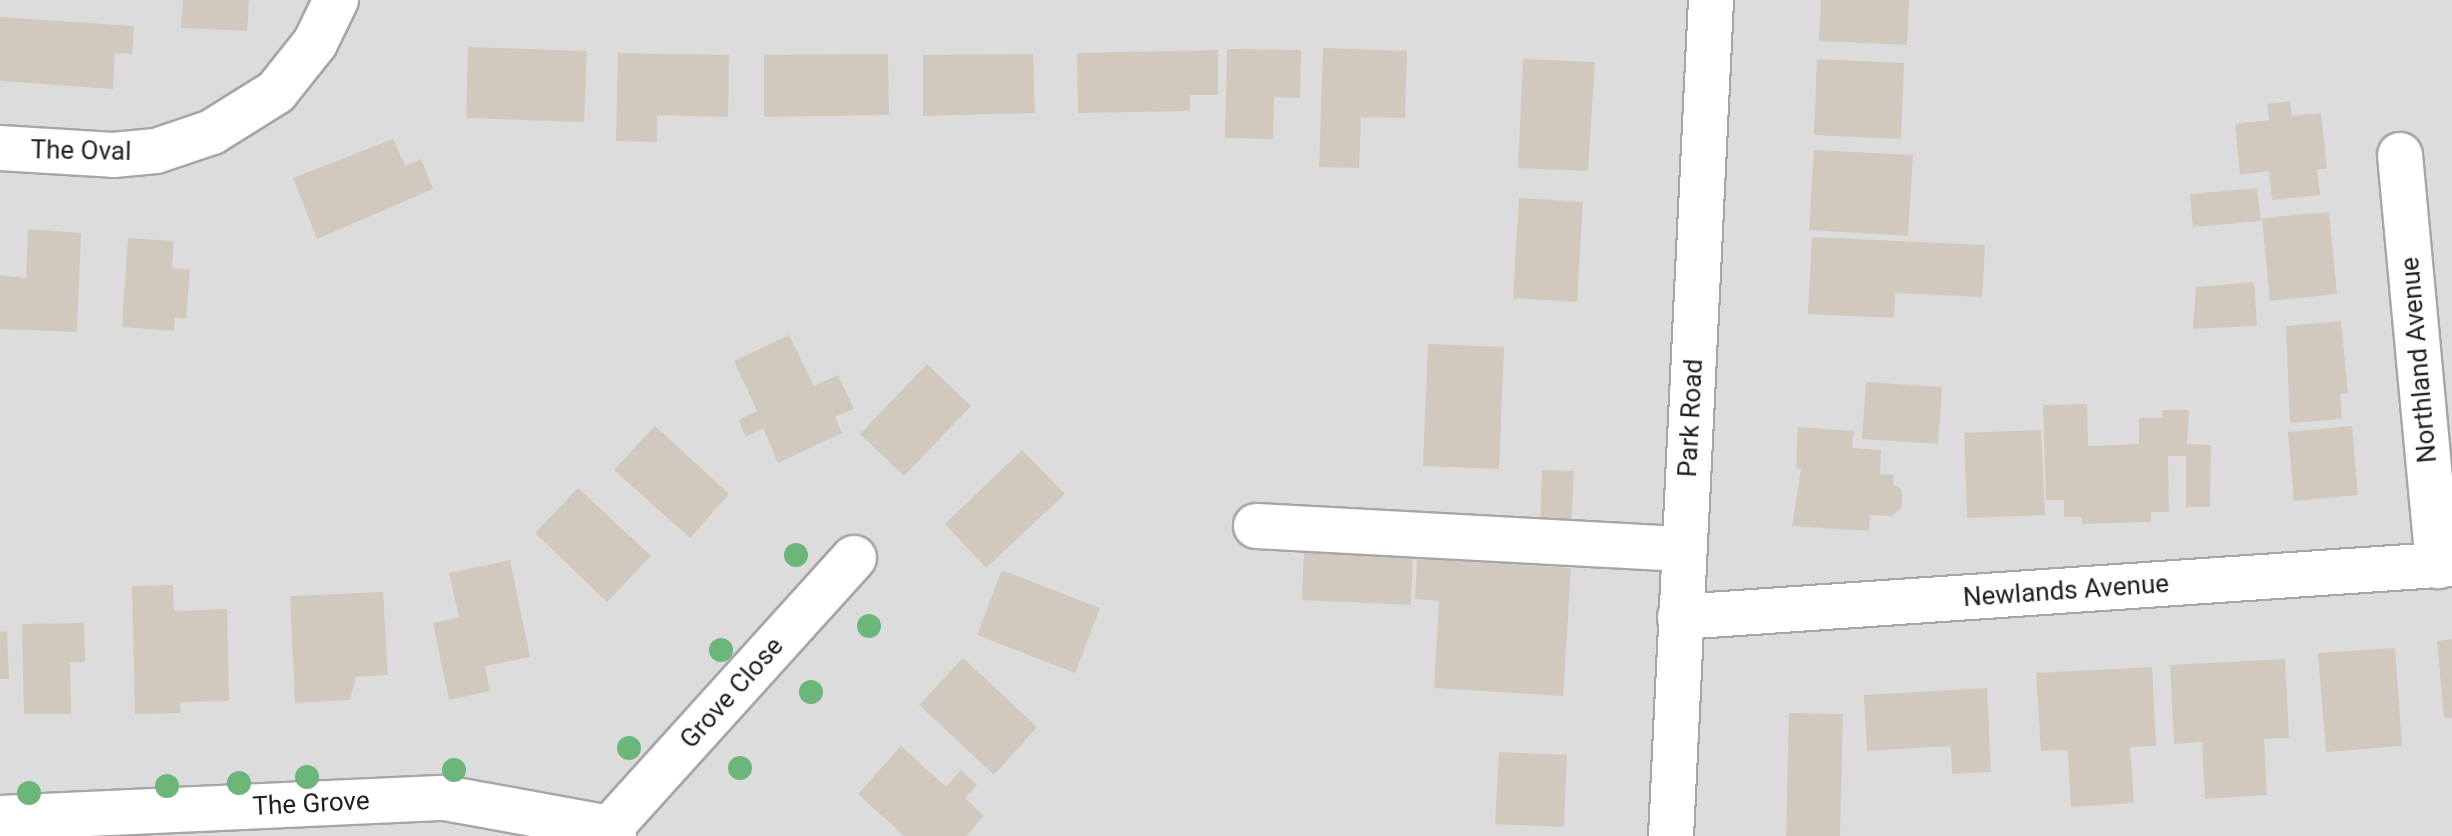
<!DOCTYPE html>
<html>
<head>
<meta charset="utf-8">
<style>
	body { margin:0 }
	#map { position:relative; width:2452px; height:836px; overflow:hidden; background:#f1efe4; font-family:Roboto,sans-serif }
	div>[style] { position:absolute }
	.residential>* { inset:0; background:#dddcdc }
	.building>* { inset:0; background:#d1c9bd }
	.roads { filter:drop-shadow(2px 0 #a6a6a6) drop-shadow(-2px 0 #a6a6a6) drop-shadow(0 2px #a6a6a6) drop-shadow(0 -2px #a6a6a6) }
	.minor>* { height:44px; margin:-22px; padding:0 22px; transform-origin:22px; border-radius:22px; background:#fff }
	.trees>* { width:24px; height:24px; margin:-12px; border-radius:50%; background:#6db67b }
	span { translate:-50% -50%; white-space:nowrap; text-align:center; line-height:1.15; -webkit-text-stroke:8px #fff; paint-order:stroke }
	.street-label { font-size:26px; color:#1f1f1f }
</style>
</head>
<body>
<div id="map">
	<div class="residential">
		<div style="clip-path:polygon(0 0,2452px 0,2452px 836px,0 836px)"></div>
	</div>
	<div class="building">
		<div style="clip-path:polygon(183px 0,249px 0,247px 31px,181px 28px)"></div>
		<div style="clip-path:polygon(1821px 0,1909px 0,1907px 45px,1819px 41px)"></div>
		<div style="clip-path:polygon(0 17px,134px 26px,132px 54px,115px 53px,113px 89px,0 81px)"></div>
		<div style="clip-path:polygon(468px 47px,587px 51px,584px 122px,466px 118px)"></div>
		<div style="clip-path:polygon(1323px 48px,1407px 51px,1405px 118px,1361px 117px,1359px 168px,1319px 167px)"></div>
		<div style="clip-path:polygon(1227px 49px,1301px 50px,1300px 98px,1274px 97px,1273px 139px,1225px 138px)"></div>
		<div style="clip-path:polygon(1218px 50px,1218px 95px,1190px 95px,1190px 111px,1078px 113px,1077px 53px)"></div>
		<div style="clip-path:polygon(618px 53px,729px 55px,728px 117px,657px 115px,657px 142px,616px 141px)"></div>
		<div style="clip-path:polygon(888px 54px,889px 115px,764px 117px,764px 55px)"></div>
		<div style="clip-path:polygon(1033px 54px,1035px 113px,923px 116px,923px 55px)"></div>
		<div style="clip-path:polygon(1523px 59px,1595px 62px,1588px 171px,1518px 168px)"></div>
		<div style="clip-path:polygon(1817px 59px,1904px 63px,1901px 139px,1814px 135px)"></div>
		<div style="clip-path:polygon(2290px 101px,2292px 116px,2321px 113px,2327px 169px,2317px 169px,2320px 195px,2272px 200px,2269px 171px,2240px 175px,2235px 124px,2269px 120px,2267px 104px)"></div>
		<div style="clip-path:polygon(393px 139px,405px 166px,421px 159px,433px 189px,317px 239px,293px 178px)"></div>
		<div style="clip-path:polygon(1814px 150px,1913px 155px,1908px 236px,1809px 230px)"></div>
		<div style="clip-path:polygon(2257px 188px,2261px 221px,2193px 227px,2190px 194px)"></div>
		<div style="clip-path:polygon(1519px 198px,1583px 202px,1577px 302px,1513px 298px)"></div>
		<div style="clip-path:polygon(2329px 212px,2337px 294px,2270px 301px,2262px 218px)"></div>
		<div style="clip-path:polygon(28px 229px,81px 233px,77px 332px,0 329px,0 275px,26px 278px)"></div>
		<div style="clip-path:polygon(1812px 237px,1985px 245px,1982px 297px,1895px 293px,1894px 318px,1808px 314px)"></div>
		<div style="clip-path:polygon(128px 238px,174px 241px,172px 268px,190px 269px,186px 319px,175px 318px,174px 331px,122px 327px)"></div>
		<div style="clip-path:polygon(2254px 282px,2257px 326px,2193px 329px,2196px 287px)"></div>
		<div style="clip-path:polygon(2341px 321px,2348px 393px,2340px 394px,2342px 419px,2290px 423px,2286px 326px)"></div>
		<div style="clip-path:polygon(789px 335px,814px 386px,838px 375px,854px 409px,835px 417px,842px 433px,778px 463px,763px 428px,746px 437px,738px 420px,757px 411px,734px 361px)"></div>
		<div style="clip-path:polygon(1428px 344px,1504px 347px,1499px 469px,1423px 466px)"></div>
		<div style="clip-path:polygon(927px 364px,971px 406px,904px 476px,860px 434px)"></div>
		<div style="clip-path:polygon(1866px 382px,1942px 387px,1938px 444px,1862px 439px)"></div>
		<div style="clip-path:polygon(2087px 404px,2088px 446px,2139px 444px,2139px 418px,2162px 418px,2162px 410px,2189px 410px,2187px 444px,2211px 445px,2210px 507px,2186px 507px,2186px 456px,2168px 456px,2169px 512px,2151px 512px,2151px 522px,2082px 524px,2081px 517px,2064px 517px,2064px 500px,2046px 500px,2043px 405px)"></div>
		<div style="clip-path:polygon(655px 426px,729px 494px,690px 538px,614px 470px)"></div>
		<div style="clip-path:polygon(2352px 426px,2358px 495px,2294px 501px,2288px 432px)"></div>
		<div style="clip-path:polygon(1798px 427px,1854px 431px,1852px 448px,1881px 450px,1880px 474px,1894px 475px,1893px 484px,1902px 490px,1902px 507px,1892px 516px,1870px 515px,1869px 531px,1792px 526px,1801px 469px,1796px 468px)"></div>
		<div style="clip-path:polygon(2041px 430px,2045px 515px,1967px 518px,1964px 433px)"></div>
		<div style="clip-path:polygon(1022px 450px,1065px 494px,986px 568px,945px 524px)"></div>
		<div style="clip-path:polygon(1542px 470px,1574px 471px,1571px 527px,1540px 526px)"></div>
		<div style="clip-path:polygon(578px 488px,651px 556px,607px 602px,535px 533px)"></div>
		<div style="clip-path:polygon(1304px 551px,1413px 555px,1411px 605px,1302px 600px)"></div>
		<div style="clip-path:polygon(1417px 559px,1571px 568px,1563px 696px,1434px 688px,1439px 601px,1415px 599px)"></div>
		<div style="clip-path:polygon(510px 560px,530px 657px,485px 666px,490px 691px,449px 700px,433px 623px,459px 617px,449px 573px)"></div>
		<div style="clip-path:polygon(1002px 570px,1100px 608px,1075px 673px,977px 635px)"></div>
		<div style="clip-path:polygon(173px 585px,174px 611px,227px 609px,229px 701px,180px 702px,181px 713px,135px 714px,132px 586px)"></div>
		<div style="clip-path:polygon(383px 592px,388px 675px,356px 677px,350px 700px,295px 703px,290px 596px)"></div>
		<div style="clip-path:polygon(84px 623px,85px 662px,70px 662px,71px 714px,24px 714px,22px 624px)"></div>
		<div style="clip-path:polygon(7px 631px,9px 679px,0 679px,0 632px)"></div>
		<div style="clip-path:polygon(2452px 639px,2452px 718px,2444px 718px,2437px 641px)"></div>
		<div style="clip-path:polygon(2395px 648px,2402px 746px,2326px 752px,2318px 653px)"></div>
		<div style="clip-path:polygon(963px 658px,1037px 727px,994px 775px,919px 705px)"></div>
		<div style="clip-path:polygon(2285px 659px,2289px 738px,2264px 739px,2267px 795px,2205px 799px,2202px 742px,2174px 744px,2170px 665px)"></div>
		<div style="clip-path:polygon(2152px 667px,2156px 746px,2130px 747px,2134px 803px,2071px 807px,2068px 750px,2041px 751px,2036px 673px)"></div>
		<div style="clip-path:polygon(1987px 688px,1991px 772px,1952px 774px,1951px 746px,1867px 751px,1864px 695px)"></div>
		<div style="clip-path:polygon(1789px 713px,1843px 714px,1840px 836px,1786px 836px)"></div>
		<div style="clip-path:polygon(901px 746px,946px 787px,961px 770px,977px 785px,965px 798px,984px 816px,966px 836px,904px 836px,858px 794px)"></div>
		<div style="clip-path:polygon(1499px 752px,1567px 755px,1564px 827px,1495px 824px)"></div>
	</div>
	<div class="roads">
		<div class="minor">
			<div style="left:0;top:148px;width:113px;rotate:3.5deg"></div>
			<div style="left:113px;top:155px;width:43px;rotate:-5.3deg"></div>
			<div style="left:156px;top:151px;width:59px;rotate:-18.7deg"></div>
			<div style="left:212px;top:132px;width:75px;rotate:-32deg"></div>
			<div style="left:276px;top:92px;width:63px;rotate:-51.5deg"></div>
			<div style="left:315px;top:43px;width:48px;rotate:-64deg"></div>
			<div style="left:2400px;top:155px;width:413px;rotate:84.7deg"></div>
			<div style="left:1256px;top:526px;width:429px;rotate:3.1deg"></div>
			<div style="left:1680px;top:617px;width:774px;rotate:-3.93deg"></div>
			<div style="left:0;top:818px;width:445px;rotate:-2.6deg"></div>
			<div style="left:445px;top:798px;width:168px;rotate:10.3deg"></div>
			<div style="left:610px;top:828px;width:9px;rotate:63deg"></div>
			<div style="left:610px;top:828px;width:364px;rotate:-47.9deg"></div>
			<div style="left:1671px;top:836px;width:837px;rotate:-87.26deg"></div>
		</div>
	</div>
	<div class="trees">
		<div style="left:796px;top:555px"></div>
		<div style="left:869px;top:626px"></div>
		<div style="left:721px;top:650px"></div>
		<div style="left:811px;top:692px"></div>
		<div style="left:629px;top:748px"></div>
		<div style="left:740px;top:768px"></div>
		<div style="left:454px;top:770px"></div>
		<div style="left:307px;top:777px"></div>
		<div style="left:239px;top:783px"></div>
		<div style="left:167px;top:786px"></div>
		<div style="left:29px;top:793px"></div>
	</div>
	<div class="street-label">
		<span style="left:81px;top:151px;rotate:1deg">The Oval</span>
		<span style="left:2419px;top:360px;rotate:-95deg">Northland Avenue</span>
		<span style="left:1691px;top:418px;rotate:-87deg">Park Road</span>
		<span style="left:2066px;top:591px;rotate:-4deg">Newlands Avenue</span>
		<span style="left:732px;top:693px;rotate:-48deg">Grove Close</span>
		<span style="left:311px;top:804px;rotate:-3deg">The Grove</span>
	</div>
</div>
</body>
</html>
